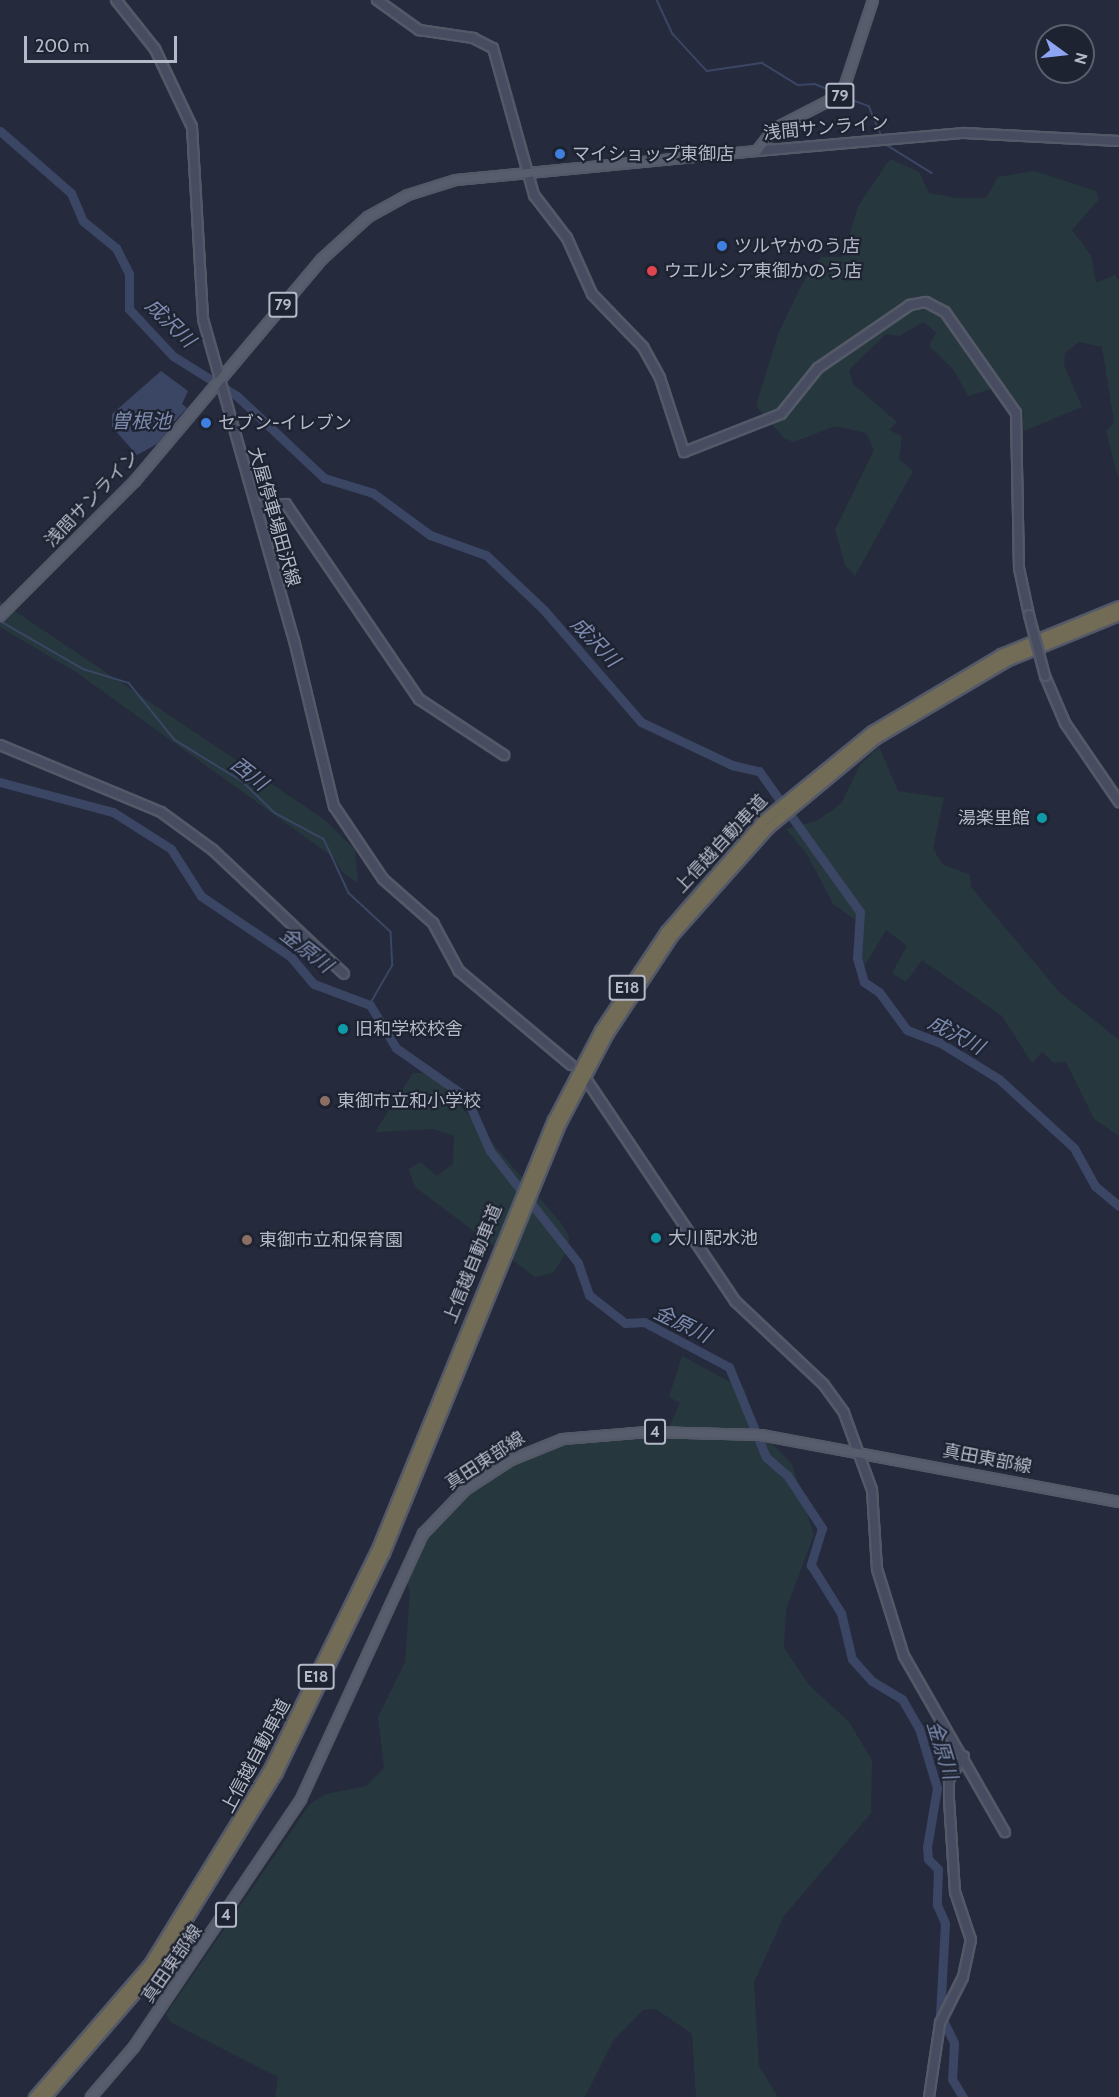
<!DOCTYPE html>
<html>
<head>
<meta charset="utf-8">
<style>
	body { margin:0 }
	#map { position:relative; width:1119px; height:2097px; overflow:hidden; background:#252b3d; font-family:Cabin,"Noto Sans JP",sans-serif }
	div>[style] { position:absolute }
	.green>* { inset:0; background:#27373e }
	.water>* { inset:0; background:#3b4665 }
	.stream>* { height:1.5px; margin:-0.75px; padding:0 0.75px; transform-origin:0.75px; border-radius:0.75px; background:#3b4665 }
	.river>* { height:9px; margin:-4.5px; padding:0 4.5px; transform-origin:4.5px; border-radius:4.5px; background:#3b4665 }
	.roads { filter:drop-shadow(2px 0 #545968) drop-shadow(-2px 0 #545968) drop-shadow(0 2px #545968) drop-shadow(0 -2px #545968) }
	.secondary>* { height:8px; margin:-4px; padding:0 4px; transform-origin:4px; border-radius:4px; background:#474c60 }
	.primary>* { height:8px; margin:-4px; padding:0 4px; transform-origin:4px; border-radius:4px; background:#575d6d }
	.highway>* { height:9px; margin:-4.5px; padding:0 4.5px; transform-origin:4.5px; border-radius:4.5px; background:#726c56 }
	.bridges { filter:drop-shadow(2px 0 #545968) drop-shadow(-2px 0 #545968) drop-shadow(0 2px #545968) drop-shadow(0 -2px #545968) }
	.secondary-bridge>* { height:8px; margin:-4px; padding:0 4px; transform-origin:4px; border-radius:4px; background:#474c60 }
	.dots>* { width:16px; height:16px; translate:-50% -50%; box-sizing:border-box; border:3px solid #1e2332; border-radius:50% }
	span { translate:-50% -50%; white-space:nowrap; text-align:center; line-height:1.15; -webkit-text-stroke:4.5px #1e2332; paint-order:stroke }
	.shield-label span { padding:2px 4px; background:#1e2332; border:2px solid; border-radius:4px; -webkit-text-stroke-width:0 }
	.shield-label { font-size:16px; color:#b5b9c8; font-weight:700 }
	.street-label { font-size:18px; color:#b5b9c8 }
	.poi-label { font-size:18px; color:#b5b9c8 }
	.left { translate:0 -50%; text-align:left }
	.right { translate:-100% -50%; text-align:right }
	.water-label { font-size:20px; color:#7d8bae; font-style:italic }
	.north { position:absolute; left:1035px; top:24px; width:60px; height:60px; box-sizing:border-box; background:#1e2332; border:2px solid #5a5f6e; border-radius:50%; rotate:105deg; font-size:16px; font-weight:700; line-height:24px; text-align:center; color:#b5b9c8 }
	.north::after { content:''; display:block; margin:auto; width:21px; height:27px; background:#8ea5f4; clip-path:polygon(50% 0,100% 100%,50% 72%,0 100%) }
	.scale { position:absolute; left:24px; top:36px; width:153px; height:27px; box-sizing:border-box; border:3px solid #b5b9c8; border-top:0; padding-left:8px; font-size:18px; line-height:21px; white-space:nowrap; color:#b5b9c8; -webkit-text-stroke:4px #1e2332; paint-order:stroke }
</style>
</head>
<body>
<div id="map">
	<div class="green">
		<div style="clip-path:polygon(890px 159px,919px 172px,929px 193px,958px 198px,986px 198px,998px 177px,1034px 171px,1096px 191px,1099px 199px,1072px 230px,1091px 255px,1096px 283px,1115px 275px,1119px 280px,1119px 481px,1106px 431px,1114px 422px,1102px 347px,1079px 342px,1065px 353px,1064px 365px,1082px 407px,1024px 431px,1017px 404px,997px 387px,968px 396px,953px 369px,929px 346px,936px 333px,924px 322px,899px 336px,886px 334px,849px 370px,853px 384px,897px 422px,889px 430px,902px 436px,899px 459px,913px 471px,855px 576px,845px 565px,835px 530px,874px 450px,866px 433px,835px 426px,794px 442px,785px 439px,756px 406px,778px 334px,802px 284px,821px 257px,843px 257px,858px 206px)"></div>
		<div style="clip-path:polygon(0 601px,325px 820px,355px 850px,358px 883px,343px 873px,333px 857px,76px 672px,0 627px)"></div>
		<div style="clip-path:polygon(879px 747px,898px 791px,944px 798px,933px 848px,942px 864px,970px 875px,971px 887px,1060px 993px,1119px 1040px,1119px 1136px,1094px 1119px,1066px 1062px,1054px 1063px,1042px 1052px,1032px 1063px,1002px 1016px,922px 960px,906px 982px,892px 973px,907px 946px,886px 930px,861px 972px,857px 921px,833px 904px,807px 854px,786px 829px,816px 821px,841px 804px,860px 765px)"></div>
		<div style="clip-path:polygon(413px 1073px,425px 1073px,444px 1087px,561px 1223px,569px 1236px,568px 1250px,553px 1273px,535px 1277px,415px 1187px,409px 1169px,420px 1162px,437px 1176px,453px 1164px,454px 1136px,434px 1129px,375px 1132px)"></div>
		<div style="clip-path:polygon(682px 1356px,745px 1390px,753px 1424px,792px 1464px,814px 1535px,786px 1609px,784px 1648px,810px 1686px,849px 1722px,872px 1760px,871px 1813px,784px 1916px,754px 1982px,759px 2066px,778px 2097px,696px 2097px,692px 2034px,656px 2009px,643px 2010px,613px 2041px,585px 2097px,275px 2097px,278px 2077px,170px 2022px,166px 2014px,310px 1804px,326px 1794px,366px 1786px,384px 1768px,378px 1717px,405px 1662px,410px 1591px,403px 1572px,423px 1534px,465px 1490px,550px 1442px,667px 1432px,680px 1403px,669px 1397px)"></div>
	</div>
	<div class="water">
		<div style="clip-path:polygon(161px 371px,188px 391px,182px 404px,187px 408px,175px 421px,167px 421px,169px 430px,157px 444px,137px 455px,112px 427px,112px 414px)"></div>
	</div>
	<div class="stream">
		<div style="left:657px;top:0;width:38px;rotate:65deg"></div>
		<div style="left:673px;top:34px;width:50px;rotate:47.4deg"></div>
		<div style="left:707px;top:71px;width:56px;rotate:-8.3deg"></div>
		<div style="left:762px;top:63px;width:42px;rotate:31.4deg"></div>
		<div style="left:798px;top:85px;width:17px;rotate:-3deg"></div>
		<div style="left:815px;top:84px;width:22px;rotate:22deg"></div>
		<div style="left:844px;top:97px;width:27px;rotate:20deg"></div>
		<div style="left:869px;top:106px;width:33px;rotate:67deg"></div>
		<div style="left:885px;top:144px;width:55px;rotate:31.7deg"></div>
		<div style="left:0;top:621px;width:96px;rotate:30deg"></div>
		<div style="left:83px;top:669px;width:48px;rotate:16.9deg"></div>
		<div style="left:129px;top:683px;width:73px;rotate:51.1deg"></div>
		<div style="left:175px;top:740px;width:79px;rotate:31.5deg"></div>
		<div style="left:242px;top:781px;width:46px;rotate:44.1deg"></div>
		<div style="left:275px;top:813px;width:55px;rotate:28deg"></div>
		<div style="left:324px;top:839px;width:60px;rotate:65.2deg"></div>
		<div style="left:349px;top:893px;width:57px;rotate:42.9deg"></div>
		<div style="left:391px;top:932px;width:33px;rotate:87deg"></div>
		<div style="left:393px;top:965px;width:46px;rotate:119.9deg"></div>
	</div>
	<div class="river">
		<div style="left:0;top:131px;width:94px;rotate:41.1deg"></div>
		<div style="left:71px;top:193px;width:30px;rotate:67deg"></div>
		<div style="left:83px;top:221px;width:43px;rotate:39.3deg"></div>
		<div style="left:116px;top:248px;width:29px;rotate:63deg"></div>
		<div style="left:129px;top:274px;width:35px;rotate:90deg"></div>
		<div style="left:129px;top:309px;width:64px;rotate:46.9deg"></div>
		<div style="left:173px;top:356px;width:75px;rotate:32deg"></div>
		<div style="left:237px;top:396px;width:120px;rotate:43.3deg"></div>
		<div style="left:324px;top:478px;width:51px;rotate:17deg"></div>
		<div style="left:373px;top:493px;width:71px;rotate:36.4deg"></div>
		<div style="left:430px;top:535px;width:59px;rotate:19.7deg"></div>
		<div style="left:486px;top:555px;width:80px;rotate:43.5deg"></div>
		<div style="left:544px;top:610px;width:148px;rotate:49.1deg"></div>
		<div style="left:641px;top:722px;width:101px;rotate:25.3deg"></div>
		<div style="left:732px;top:765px;width:28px;rotate:13deg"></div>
		<div style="left:759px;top:771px;width:173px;rotate:54.4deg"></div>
		<div style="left:860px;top:912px;width:46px;rotate:93.7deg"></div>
		<div style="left:857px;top:958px;width:25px;rotate:74deg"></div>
		<div style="left:864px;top:982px;width:18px;rotate:34deg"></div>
		<div style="left:879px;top:992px;width:47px;rotate:53.6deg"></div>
		<div style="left:907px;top:1030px;width:34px;rotate:21deg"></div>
		<div style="left:939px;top:1042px;width:70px;rotate:31.7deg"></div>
		<div style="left:999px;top:1079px;width:102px;rotate:42.6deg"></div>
		<div style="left:1074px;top:1148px;width:43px;rotate:61.1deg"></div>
		<div style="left:1095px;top:1186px;width:31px;rotate:40deg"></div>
		<div style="left:0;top:782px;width:117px;rotate:14.9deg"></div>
		<div style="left:113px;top:812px;width:69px;rotate:32.5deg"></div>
		<div style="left:171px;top:849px;width:56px;rotate:57.4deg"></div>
		<div style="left:201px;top:896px;width:109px;rotate:34.1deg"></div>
		<div style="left:291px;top:957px;width:35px;rotate:50deg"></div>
		<div style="left:314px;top:984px;width:60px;rotate:20.6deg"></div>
		<div style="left:370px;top:1005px;width:50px;rotate:58.8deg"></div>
		<div style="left:396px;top:1048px;width:85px;rotate:35deg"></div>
		<div style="left:466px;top:1097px;width:59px;rotate:66deg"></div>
		<div style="left:490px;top:1151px;width:142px;rotate:51.8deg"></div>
		<div style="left:578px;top:1263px;width:34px;rotate:71deg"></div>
		<div style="left:589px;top:1295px;width:46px;rotate:37.9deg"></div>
		<div style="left:625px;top:1323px;width:19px;rotate:-3deg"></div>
		<div style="left:644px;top:1322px;width:96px;rotate:27.9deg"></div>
		<div style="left:729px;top:1367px;width:97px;rotate:67.7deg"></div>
		<div style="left:766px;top:1457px;width:28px;rotate:41deg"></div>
		<div style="left:787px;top:1475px;width:64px;rotate:56.6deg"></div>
		<div style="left:822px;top:1528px;width:39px;rotate:107deg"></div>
		<div style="left:811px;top:1565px;width:57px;rotate:58deg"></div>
		<div style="left:841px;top:1613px;width:47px;rotate:76.6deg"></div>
		<div style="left:852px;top:1659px;width:30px;rotate:48deg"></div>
		<div style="left:872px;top:1681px;width:35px;rotate:31deg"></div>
		<div style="left:902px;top:1699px;width:34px;rotate:60deg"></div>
		<div style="left:919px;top:1728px;width:63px;rotate:73.3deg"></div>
		<div style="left:937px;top:1788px;width:60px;rotate:99.6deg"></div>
		<div style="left:927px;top:1847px;width:12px;rotate:85deg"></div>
		<div style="left:928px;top:1859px;width:14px;rotate:45deg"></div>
		<div style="left:938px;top:1869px;width:36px;rotate:92deg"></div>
		<div style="left:937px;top:1905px;width:20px;rotate:66deg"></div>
		<div style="left:945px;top:1923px;width:91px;rotate:93.1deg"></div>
		<div style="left:940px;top:2014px;width:32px;rotate:64deg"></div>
		<div style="left:954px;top:2043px;width:36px;rotate:93deg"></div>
		<div style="left:952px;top:2079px;width:21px;rotate:59deg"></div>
	</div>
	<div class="roads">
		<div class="secondary">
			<div style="left:116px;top:0;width:63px;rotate:51.5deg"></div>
			<div style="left:155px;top:49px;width:86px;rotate:64.6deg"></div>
			<div style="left:192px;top:127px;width:192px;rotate:86.7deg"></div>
			<div style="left:203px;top:319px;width:334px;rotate:74.2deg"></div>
			<div style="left:294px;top:640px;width:171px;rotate:76.5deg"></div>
			<div style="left:334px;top:806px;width:88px;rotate:56.1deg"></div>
			<div style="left:383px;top:879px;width:67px;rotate:41.3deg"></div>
			<div style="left:433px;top:923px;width:55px;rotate:61.6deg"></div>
			<div style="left:459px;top:971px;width:146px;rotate:40deg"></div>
			<div style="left:377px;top:0;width:52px;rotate:35.5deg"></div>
			<div style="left:419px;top:30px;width:55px;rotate:8.4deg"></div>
			<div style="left:473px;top:38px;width:22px;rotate:27deg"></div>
			<div style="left:493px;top:48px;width:153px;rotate:74.4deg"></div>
			<div style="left:534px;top:195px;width:54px;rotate:52.5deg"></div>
			<div style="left:567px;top:238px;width:61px;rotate:65.9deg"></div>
			<div style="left:592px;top:294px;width:74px;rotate:46.1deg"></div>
			<div style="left:643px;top:347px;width:35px;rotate:61deg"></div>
			<div style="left:660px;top:378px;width:78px;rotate:72deg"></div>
			<div style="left:684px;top:452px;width:104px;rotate:-21.4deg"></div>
			<div style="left:781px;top:414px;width:59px;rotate:-51.2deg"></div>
			<div style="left:818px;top:368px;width:112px;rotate:-34.4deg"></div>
			<div style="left:910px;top:305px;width:16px;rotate:-11deg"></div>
			<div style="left:926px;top:302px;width:21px;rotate:28deg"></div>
			<div style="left:945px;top:312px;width:123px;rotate:54.9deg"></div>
			<div style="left:1016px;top:413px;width:155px;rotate:88.9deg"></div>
			<div style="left:1019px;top:568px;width:48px;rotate:78deg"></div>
			<div style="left:757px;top:151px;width:208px;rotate:-5deg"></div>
			<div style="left:964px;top:133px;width:155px;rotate:3deg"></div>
			<div style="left:257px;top:506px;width:29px;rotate:-4deg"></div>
			<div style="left:286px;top:504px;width:236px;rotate:55.7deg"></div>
			<div style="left:419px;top:699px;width:102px;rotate:33.4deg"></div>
			<div style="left:1045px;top:676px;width:51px;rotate:66.9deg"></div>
			<div style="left:1065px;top:723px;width:96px;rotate:55.6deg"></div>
			<div style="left:0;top:745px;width:174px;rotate:22.6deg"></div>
			<div style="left:161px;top:812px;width:64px;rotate:36.2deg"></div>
			<div style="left:213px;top:850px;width:180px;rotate:43.4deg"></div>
			<div style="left:588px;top:1082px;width:264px;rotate:56.1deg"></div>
			<div style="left:735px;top:1301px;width:122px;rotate:43.3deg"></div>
			<div style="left:824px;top:1385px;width:34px;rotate:54deg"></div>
			<div style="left:844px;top:1413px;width:82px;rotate:70deg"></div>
			<div style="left:872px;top:1490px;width:79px;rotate:86.4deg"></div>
			<div style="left:877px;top:1569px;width:91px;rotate:72.8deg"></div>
			<div style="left:904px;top:1656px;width:203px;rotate:60.2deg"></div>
			<div style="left:929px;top:2097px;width:75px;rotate:-81.5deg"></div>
			<div style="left:940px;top:2023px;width:51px;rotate:-63.4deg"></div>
			<div style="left:963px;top:1977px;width:38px;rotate:-78deg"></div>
			<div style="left:971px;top:1940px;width:51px;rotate:-108.4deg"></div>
			<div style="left:955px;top:1892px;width:93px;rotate:-93.7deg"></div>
			<div style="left:949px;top:1799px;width:19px;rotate:-90deg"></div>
			<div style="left:949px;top:1780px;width:28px;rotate:-58deg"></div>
		</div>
		<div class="primary">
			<div style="left:0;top:616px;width:191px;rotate:-45deg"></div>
			<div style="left:135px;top:481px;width:290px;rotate:-49.9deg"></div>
			<div style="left:322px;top:259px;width:62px;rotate:-42.4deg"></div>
			<div style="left:368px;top:217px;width:46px;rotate:-28.8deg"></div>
			<div style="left:408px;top:195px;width:50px;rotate:-17.4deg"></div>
			<div style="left:456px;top:180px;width:302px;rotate:-5.5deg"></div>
			<div style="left:757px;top:151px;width:28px;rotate:-52deg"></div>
			<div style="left:774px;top:129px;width:76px;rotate:-27.2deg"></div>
			<div style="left:842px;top:94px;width:99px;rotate:-71.7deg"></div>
			<div style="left:91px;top:2097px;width:66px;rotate:-49.3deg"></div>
			<div style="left:134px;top:2047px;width:299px;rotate:-56deg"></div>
			<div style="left:301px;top:1799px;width:292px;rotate:-65.3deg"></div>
			<div style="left:423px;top:1534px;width:61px;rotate:-46.3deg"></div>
			<div style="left:465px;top:1490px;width:55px;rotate:-33.1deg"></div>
			<div style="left:511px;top:1460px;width:56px;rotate:-22deg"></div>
			<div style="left:563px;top:1439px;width:85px;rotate:-4.7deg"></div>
			<div style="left:648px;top:1432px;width:113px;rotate:1.5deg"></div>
			<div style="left:761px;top:1435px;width:364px;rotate:10.6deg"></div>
		</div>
		<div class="highway">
			<div style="left:34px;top:2097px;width:176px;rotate:-49.2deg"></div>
			<div style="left:149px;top:1964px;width:229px;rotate:-58.4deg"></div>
			<div style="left:269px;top:1769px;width:243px;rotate:-63.9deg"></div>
			<div style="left:376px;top:1551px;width:466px;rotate:-67.7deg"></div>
			<div style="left:553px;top:1120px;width:102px;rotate:-62.4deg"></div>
			<div style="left:600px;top:1030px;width:119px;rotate:-56.3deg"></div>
			<div style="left:666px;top:931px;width:146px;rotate:-48.9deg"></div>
			<div style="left:762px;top:821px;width:142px;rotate:-39.3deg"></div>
			<div style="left:872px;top:731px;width:150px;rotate:-30.8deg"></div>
			<div style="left:1001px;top:654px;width:127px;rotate:-22.1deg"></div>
			<div style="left:45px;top:2097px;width:169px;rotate:-49.1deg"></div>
			<div style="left:156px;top:1969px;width:231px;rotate:-58.4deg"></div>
			<div style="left:277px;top:1772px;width:244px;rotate:-64deg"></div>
			<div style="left:384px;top:1553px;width:464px;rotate:-67.7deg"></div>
			<div style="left:560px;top:1124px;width:103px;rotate:-62.2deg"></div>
			<div style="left:608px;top:1033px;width:116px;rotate:-56.6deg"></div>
			<div style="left:672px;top:936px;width:144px;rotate:-48.4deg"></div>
			<div style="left:768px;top:828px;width:141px;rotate:-39.8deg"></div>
			<div style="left:876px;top:738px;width:151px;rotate:-30.6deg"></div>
			<div style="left:1006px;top:661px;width:122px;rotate:-22.2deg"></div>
		</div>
	</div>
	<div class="bridges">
		<div class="secondary-bridge">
			<div style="left:1029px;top:615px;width:63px;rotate:75.3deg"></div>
		</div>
	</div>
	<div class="dots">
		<div style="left:560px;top:154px;background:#3f7fe0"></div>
		<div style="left:722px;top:246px;background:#3f7fe0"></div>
		<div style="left:652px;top:271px;background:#e0444e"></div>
		<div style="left:206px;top:423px;background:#3f7fe0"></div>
		<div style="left:1042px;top:818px;background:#0f9aa8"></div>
		<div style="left:343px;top:1029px;background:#0f9aa8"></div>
		<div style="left:325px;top:1101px;background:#8d6e63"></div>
		<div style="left:656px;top:1238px;background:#0f9aa8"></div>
		<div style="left:247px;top:1240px;background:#8d6e63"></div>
	</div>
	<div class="shield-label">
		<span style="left:840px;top:96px">79</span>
		<span style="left:283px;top:305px">79</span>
		<span style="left:627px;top:988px">E18</span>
		<span style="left:655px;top:1432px">4</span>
		<span style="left:316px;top:1677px">E18</span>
		<span style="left:226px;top:1915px">4</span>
	</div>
	<div class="street-label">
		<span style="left:826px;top:128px;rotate:-5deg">浅間サンライン</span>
		<span style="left:92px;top:499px;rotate:-46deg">浅間サンライン</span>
		<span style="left:274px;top:517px;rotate:74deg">大屋停車場田沢線</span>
		<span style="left:721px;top:844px;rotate:-47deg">上信越自動車道</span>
		<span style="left:473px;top:1264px;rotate:-68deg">上信越自動車道</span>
		<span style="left:987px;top:1459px;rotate:11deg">真田東部線</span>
		<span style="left:485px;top:1461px;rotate:-33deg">真田東部線</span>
		<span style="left:256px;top:1756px;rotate:-62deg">上信越自動車道</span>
		<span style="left:172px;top:1964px;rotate:-55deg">真田東部線</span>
	</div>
	<div class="poi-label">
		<span class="left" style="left:572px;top:154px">マイショップ東御店</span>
		<span class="left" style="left:734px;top:246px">ツルヤかのう店</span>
		<span class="left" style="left:664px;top:271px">ウエルシア東御かのう店</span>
		<span class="left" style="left:218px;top:423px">セブン-イレブン</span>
		<span class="right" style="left:1030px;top:818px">湯楽里館</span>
		<span class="left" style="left:355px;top:1029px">旧和学校校舎</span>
		<span class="left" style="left:337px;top:1101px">東御市立和小学校</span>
		<span class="left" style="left:668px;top:1238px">大川配水池</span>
		<span class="left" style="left:259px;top:1240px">東御市立和保育園</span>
	</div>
	<div class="water-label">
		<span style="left:170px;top:323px;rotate:44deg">成沢川</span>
		<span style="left:141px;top:421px">曽根池</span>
		<span style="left:595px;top:642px;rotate:46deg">成沢川</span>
		<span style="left:249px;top:774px;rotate:38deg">西川</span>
		<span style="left:306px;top:950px;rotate:38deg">金原川</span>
		<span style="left:956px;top:1035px;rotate:28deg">成沢川</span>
		<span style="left:682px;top:1324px;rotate:26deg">金原川</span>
		<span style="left:942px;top:1750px;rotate:73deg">金原川</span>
	</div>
	<div class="north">N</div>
	<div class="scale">200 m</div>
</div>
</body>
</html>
